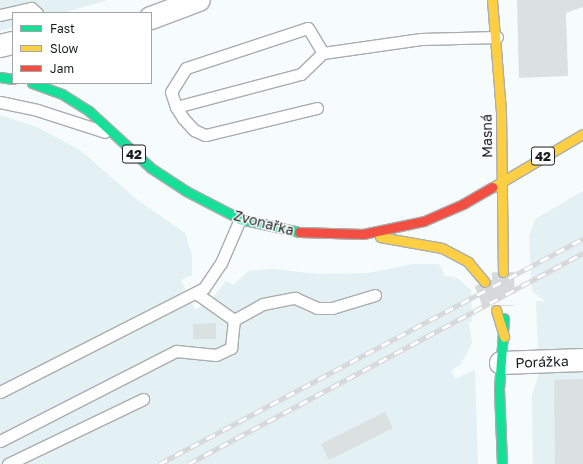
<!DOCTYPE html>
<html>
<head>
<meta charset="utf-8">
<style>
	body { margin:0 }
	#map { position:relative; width:583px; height:464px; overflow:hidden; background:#f6fbfc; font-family:"Golos Text",sans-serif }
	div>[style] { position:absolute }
	.built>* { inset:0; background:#e3f0f4 }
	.building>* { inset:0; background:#dbe0e0 }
	.secondary-tunnel>* { height:22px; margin-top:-11px; transform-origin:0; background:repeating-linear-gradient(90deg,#d5dadb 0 22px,transparent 0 33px) }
	.primary-tunnel>* { height:22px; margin-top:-11px; transform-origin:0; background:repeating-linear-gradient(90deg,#d5dadb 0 22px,transparent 0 33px) }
	.roads { filter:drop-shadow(1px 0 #aaadae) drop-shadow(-1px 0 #aaadae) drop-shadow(0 1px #aaadae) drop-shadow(0 -1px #aaadae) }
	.lane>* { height:11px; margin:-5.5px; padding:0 5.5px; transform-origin:5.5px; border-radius:5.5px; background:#fefeff }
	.street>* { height:22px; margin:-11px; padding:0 11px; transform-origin:11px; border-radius:11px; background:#fefeff }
	.fast>* { height:9px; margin:-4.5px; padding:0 4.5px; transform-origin:4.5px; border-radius:4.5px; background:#16e098 }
	.slow>* { height:9px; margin:-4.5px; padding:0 4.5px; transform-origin:4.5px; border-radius:4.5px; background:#ffcf43 }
	.jam>* { height:9px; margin:-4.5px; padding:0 4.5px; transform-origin:4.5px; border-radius:4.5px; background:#f24e42 }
	.rail>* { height:4.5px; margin-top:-2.25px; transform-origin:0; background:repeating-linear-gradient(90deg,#fff 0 9px,#d6d7d8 0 18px); box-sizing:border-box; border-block:1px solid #d6d7d8 }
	span { translate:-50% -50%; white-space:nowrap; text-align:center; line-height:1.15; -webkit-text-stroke:3px #fff; paint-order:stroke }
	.shield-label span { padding:1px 3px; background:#fff; border:1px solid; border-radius:3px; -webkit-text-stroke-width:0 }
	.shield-label { font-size:13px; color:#191d1e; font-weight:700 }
	.street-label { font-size:14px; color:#191d1e }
	.legend { position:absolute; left:12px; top:12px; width:140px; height:72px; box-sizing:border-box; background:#fff; border:1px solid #a3a5a5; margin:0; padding:5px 7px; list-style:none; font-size:12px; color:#191d1e }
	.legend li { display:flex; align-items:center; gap:8px; height:20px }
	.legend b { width:20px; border:1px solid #a3a5a5 }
</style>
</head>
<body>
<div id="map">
	<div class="built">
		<div style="clip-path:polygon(0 0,108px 0,62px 13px,13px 13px,13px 27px,0 31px)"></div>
		<div style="clip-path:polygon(0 115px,37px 127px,80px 150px,135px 198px,185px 233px,192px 256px,192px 275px,181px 280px,195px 310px,211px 300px,226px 281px,233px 285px,248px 271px,273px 269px,318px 274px,368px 273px,412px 264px,439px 264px,445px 276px,457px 278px,471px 290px,472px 321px,469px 323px,472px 343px,461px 364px,451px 371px,455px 379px,475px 370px,478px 464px,0 464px)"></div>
		<div style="clip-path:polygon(583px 191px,583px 464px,533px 464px,532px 395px,539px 374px,536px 301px,545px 301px,532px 291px,529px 236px,535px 219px)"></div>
	</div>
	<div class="building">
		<div style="clip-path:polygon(517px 0,583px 0,583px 7px,566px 13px,568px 76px,519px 78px)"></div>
		<div style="clip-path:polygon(216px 323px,216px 339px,193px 339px,193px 324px)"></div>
		<div style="clip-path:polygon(583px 379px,583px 464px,555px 464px,554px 380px)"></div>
		<div style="clip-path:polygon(385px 412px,393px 428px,329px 460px,321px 444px)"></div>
	</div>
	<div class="secondary-tunnel">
		<div style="left:503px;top:272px;width:34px;rotate:88deg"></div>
	</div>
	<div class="primary-tunnel">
		<div style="left:485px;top:282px;width:30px;rotate:69deg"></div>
	</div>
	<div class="roads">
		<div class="lane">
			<div style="left:0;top:15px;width:32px;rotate:-13deg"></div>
			<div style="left:31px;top:8px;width:8px;rotate:40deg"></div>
			<div style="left:0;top:102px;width:38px;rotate:12deg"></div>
			<div style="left:37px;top:110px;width:71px;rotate:17.9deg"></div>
			<div style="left:176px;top:107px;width:129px;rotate:-14.8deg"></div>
			<div style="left:301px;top:74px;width:30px;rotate:-44deg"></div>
			<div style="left:323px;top:53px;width:99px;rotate:-8.1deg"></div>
			<div style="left:421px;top:39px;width:76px;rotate:-1.5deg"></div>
			<div style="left:317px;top:108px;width:115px;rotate:166.4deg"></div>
			<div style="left:205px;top:135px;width:12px;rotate:-156deg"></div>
			<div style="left:194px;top:130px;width:16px;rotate:-133deg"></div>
			<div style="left:183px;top:118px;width:13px;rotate:-122deg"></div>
			<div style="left:176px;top:107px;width:16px;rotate:-108deg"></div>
			<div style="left:171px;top:92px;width:28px;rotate:-58deg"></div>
			<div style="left:186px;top:68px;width:128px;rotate:-18.2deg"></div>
			<div style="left:308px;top:28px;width:29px;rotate:59deg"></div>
			<div style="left:234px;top:320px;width:33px;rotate:-29deg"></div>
			<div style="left:263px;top:304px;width:33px;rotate:-11deg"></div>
			<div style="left:295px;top:298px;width:24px;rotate:24deg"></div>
			<div style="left:317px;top:308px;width:15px"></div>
			<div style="left:332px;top:308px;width:45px;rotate:-16.8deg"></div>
			<div style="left:0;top:392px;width:229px;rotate:-27deg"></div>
			<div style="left:204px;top:288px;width:30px;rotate:-56deg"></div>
			<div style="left:221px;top:263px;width:48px;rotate:-66.6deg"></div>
			<div style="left:0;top:441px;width:198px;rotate:-27.1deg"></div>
			<div style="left:176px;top:351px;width:40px;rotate:5.7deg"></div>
			<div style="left:216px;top:355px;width:17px;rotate:-25deg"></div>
			<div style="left:231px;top:348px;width:28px;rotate:-84deg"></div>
			<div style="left:234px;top:320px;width:45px;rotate:-144.9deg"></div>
			<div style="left:8px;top:464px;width:150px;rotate:-25.7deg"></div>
		</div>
		<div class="street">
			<div style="left:151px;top:18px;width:51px;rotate:-20.6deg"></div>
			<div style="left:0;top:46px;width:13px;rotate:-13deg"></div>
			<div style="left:501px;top:363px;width:82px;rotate:-2.1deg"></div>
		</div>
		<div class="fast">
			<div style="left:0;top:77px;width:13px;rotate:9deg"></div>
			<div style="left:32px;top:83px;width:32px;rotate:20deg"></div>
			<div style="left:62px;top:94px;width:32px;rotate:32deg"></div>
			<div style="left:89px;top:111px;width:84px;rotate:42.6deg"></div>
			<div style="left:151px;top:168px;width:42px;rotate:33.3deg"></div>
			<div style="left:186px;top:191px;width:61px;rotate:27.4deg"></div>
			<div style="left:240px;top:219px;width:60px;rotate:12.4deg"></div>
			<div style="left:502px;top:464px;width:75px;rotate:-92.3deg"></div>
			<div style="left:499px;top:389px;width:71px;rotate:-86deg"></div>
		</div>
		<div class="slow">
			<div style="left:492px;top:0;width:113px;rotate:85.4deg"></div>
			<div style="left:501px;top:113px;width:159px;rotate:89.3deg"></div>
			<div style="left:493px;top:187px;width:104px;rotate:-30.5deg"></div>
			<div style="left:380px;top:237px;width:63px;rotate:10.1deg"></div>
			<div style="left:442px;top:248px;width:30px;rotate:28deg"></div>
			<div style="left:468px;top:262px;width:26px;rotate:50deg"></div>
			<div style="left:496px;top:310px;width:28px;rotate:73deg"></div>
		</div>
		<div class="jam">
			<div style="left:299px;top:232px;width:64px;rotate:1.8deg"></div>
			<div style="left:363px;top:234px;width:62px;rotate:-12deg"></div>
			<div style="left:424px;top:221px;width:43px;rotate:-23.6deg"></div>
			<div style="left:463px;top:204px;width:34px;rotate:-30deg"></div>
		</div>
	</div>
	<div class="rail">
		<div style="left:159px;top:464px;width:480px;rotate:-28deg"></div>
		<div style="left:188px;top:464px;width:448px;rotate:-28.1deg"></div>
	</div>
	<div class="shield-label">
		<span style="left:134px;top:154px">42</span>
		<span style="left:543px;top:156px">42</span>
	</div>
	<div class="street-label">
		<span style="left:487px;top:136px;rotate:-91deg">Masná</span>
		<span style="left:264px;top:223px;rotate:15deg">Zvonařka</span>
		<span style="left:542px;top:362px;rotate:-2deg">Porážka</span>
	</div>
	<ul class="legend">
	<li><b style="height:5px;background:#16e098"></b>Fast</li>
	<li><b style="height:5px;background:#ffcf43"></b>Slow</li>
	<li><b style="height:5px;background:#f24e42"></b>Jam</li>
	</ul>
</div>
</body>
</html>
